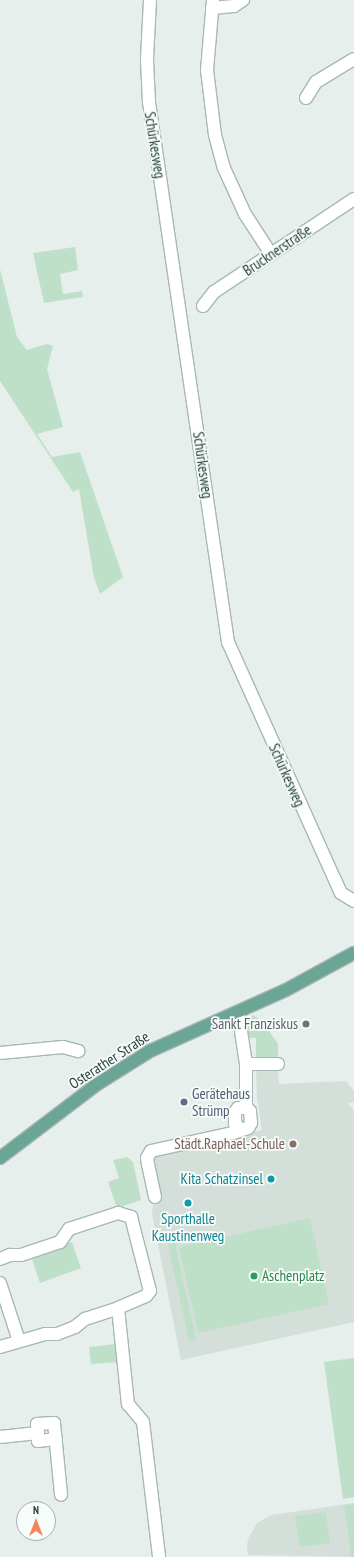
<!DOCTYPE html>
<html>
<head>
<meta charset="utf-8">
<style>
	body { margin:0 }
	#map { position:relative; width:354px; height:1557px; overflow:hidden; background:#e6efeb; font-family:"PT Sans Narrow",sans-serif }
	div>[style] { position:absolute }
	.built>* { inset:0; background:#d4dfda }
	.green>* { inset:0; background:#bfe0c8 }
	.roads { filter:drop-shadow(1px 0 #a8b8b2) drop-shadow(-1px 0 #a8b8b2) drop-shadow(0 1px #a8b8b2) drop-shadow(0 -1px #a8b8b2) }
	.minor>* { height:12px; margin:-6px; padding:0 6px; transform-origin:6px; border-radius:6px; background:#fff }
	.major>* { height:12px; margin:-6px; padding:0 6px; transform-origin:6px; border-radius:6px; background:#6aa596 }
	.dots>* { width:11px; height:11px; translate:-50% -50%; box-sizing:border-box; border:2px solid #f7fbf9; border-radius:50% }
	span { translate:-50% -50%; white-space:nowrap; text-align:center; line-height:1.15; -webkit-text-stroke:3.5px #f7fbf9; paint-order:stroke }
	.street-label { font-size:15px; color:#24423a }
	.worship-label { font-size:15px; color:#5b616d }
	.right { translate:-100% -50%; text-align:right }
	.service-label { font-size:15px; color:#4e5e75 }
	.left { translate:0 -50%; text-align:left }
	.education-label { font-size:15px; color:#785e54 }
	.culture-label { font-size:15px; color:#0d838f }
	.leisure-label { font-size:15px; color:#27864d }
	.north { position:absolute; left:16px; top:1501px; width:40px; height:40px; box-sizing:border-box; background:#f7fbf9; border:1px solid #a3b1ad; border-radius:50%; rotate:0deg; font-size:11px; font-weight:700; line-height:16px; text-align:center; color:#24423a }
	.north::after { content:''; display:block; margin:auto; width:14px; height:18px; background:#f4845f; clip-path:polygon(50% 0,100% 100%,50% 72%,0 100%) }
</style>
</head>
<body>
<div id="map">
	<div class="built">
		<div style="clip-path:polygon(256px 1066px,278px 1067px,279px 1084px,346px 1081px,354px 1091px,354px 1102px,348px 1103px,354px 1111px,354px 1322px,181px 1360px,152px 1214px,155px 1187px,151px 1157px,262px 1130px,257px 1098px)"></div>
		<div style="clip-path:polygon(354px 1503px,354px 1557px,248px 1555px,247px 1544px,249px 1537px,257px 1523px,271px 1515px)"></div>
	</div>
	<div class="green">
		<div style="clip-path:polygon(75px 247px,78px 270px,60px 274px,63px 294px,82px 291px,83px 297px,44px 303px,33px 253px)"></div>
		<div style="clip-path:polygon(0 269px,17px 337px,27px 350px,47px 344px,53px 346px,47px 369px,63px 427px,37px 434px,52px 457px,80px 452px,123px 577px,100px 594px,94px 578px,79px 489px,73px 492px,0 381px)"></div>
		<div style="clip-path:polygon(253px 1015px,263px 1022px,278px 1044px,278px 1062px,256px 1061px,256px 1038px,246px 1038px,243px 1028px,246px 1021px)"></div>
		<div style="clip-path:polygon(127px 1157px,133px 1162px,141px 1200px,117px 1208px,108px 1182px,119px 1178px,113px 1160px)"></div>
		<div style="clip-path:polygon(310px 1218px,329px 1304px,198px 1333px,179px 1247px)"></div>
		<div style="clip-path:polygon(72px 1242px,81px 1268px,40px 1283px,31px 1256px)"></div>
		<div style="clip-path:polygon(175px 1243px,196px 1340px,189px 1341px,168px 1244px)"></div>
		<div style="clip-path:polygon(116px 1344px,118px 1362px,91px 1364px,89px 1347px)"></div>
		<div style="clip-path:polygon(354px 1358px,354px 1497px,343px 1499px,324px 1362px)"></div>
		<div style="clip-path:polygon(354px 1504px,354px 1557px,351px 1557px,344px 1505px)"></div>
		<div style="clip-path:polygon(326px 1512px,330px 1543px,300px 1547px,295px 1516px)"></div>
	</div>
	<div class="roads">
		<div class="minor">
			<div style="left:150px;top:0;width:60px;rotate:92.9deg"></div>
			<div style="left:147px;top:60px;width:42px;rotate:87.3deg"></div>
			<div style="left:149px;top:102px;width:546px;rotate:81.68deg"></div>
			<div style="left:228px;top:642px;width:263px;rotate:65.8deg"></div>
			<div style="left:336px;top:882px;width:12px;rotate:66deg"></div>
			<div style="left:341px;top:893px;width:15px;rotate:32deg"></div>
			<div style="left:213px;top:0;width:70px;rotate:94.9deg"></div>
			<div style="left:207px;top:70px;width:65px;rotate:83deg"></div>
			<div style="left:215px;top:135px;width:34px;rotate:75deg"></div>
			<div style="left:224px;top:168px;width:51px;rotate:65.5deg"></div>
			<div style="left:245px;top:214px;width:48px;rotate:57deg"></div>
			<div style="left:212px;top:8px;width:22px;rotate:-5deg"></div>
			<div style="left:234px;top:6px;width:11px;rotate:-34deg"></div>
			<div style="left:306px;top:98px;width:19px;rotate:-58deg"></div>
			<div style="left:316px;top:82px;width:44px;rotate:-31.2deg"></div>
			<div style="left:203px;top:306px;width:18px;rotate:-52deg"></div>
			<div style="left:214px;top:292px;width:168px;rotate:-33.6deg"></div>
			<div style="left:0;top:1053px;width:63px;rotate:-5.4deg"></div>
			<div style="left:63px;top:1047px;width:16px;rotate:15deg"></div>
			<div style="left:246px;top:1064px;width:32px"></div>
			<div style="left:241px;top:1129px;width:8px;rotate:-140deg"></div>
			<div style="left:235px;top:1124px;width:12px;rotate:-90deg"></div>
			<div style="left:235px;top:1112px;width:5px;rotate:-53deg"></div>
			<div style="left:238px;top:1108px;width:8px"></div>
			<div style="left:155px;top:1197px;width:33px;rotate:-102deg"></div>
			<div style="left:148px;top:1165px;width:7px;rotate:-98deg"></div>
			<div style="left:147px;top:1158px;width:8px;rotate:-60deg"></div>
			<div style="left:151px;top:1151px;width:84px;rotate:-12.4deg"></div>
			<div style="left:233px;top:1133px;width:16px;rotate:-18deg"></div>
			<div style="left:248px;top:1128px;width:6px;rotate:-59deg"></div>
			<div style="left:251px;top:1123px;width:12px;rotate:-95deg"></div>
			<div style="left:250px;top:1111px;width:5px;rotate:-143deg"></div>
			<div style="left:246px;top:1108px;width:44px;rotate:-90deg"></div>
			<div style="left:246px;top:1064px;width:53px;rotate:-98.7deg"></div>
			<div style="left:0;top:1259px;width:11px;rotate:-22deg"></div>
			<div style="left:10px;top:1255px;width:11px"></div>
			<div style="left:21px;top:1255px;width:41px;rotate:-18.4deg"></div>
			<div style="left:60px;top:1242px;width:16px;rotate:-55deg"></div>
			<div style="left:69px;top:1229px;width:52px;rotate:-18.1deg"></div>
			<div style="left:118px;top:1213px;width:14px;rotate:17deg"></div>
			<div style="left:131px;top:1217px;width:76px;rotate:75.6deg"></div>
			<div style="left:150px;top:1291px;width:6px;rotate:129deg"></div>
			<div style="left:146px;top:1296px;width:30px;rotate:157deg"></div>
			<div style="left:0;top:1283px;width:61px;rotate:71.9deg"></div>
			<div style="left:0;top:1347px;width:47px;rotate:-16.1deg"></div>
			<div style="left:45px;top:1334px;width:12px"></div>
			<div style="left:57px;top:1334px;width:19px;rotate:-21deg"></div>
			<div style="left:75px;top:1327px;width:13px;rotate:-39deg"></div>
			<div style="left:85px;top:1319px;width:35px;rotate:-18deg"></div>
			<div style="left:118px;top:1308px;width:97px;rotate:84.1deg"></div>
			<div style="left:128px;top:1404px;width:23px;rotate:50deg"></div>
			<div style="left:143px;top:1422px;width:136px;rotate:83.2deg"></div>
			<div style="left:38px;top:1433px;width:9px;rotate:-96deg"></div>
			<div style="left:37px;top:1424px;width:17px;rotate:-3deg"></div>
			<div style="left:54px;top:1423px;width:72px;rotate:84.4deg"></div>
			<div style="left:0;top:1437px;width:38px;rotate:-6deg"></div>
			<div style="left:38px;top:1433px;width:8px;rotate:90deg"></div>
			<div style="left:38px;top:1441px;width:18px;rotate:-6deg"></div>
		</div>
		<div class="major">
			<div style="left:0;top:1158px;width:121px;rotate:-37.2deg"></div>
			<div style="left:96px;top:1085px;width:64px;rotate:-32.2deg"></div>
			<div style="left:150px;top:1051px;width:149px;rotate:-24.2deg"></div>
			<div style="left:286px;top:990px;width:77px;rotate:-28.6deg"></div>
		</div>
	</div>
	<div class="dots">
		<div style="left:306px;top:1024px;background:#6b7280"></div>
		<div style="left:184px;top:1102px;background:#5c6f8a"></div>
		<div style="left:293px;top:1144px;background:#8d6e63"></div>
		<div style="left:271px;top:1179px;background:#0f9aa8"></div>
		<div style="left:188px;top:1203px;background:#0f9aa8"></div>
		<div style="left:254px;top:1276px;background:#2e9e5b"></div>
	</div>
	<div class="street-label">
		<span style="left:155px;top:145px;rotate:81deg">Schürkesweg</span>
		<span style="left:277px;top:250px;rotate:-34deg">Brucknerstraße</span>
		<span style="left:203px;top:465px;rotate:82deg">Schürkesweg</span>
		<span style="left:287px;top:775px;rotate:66deg">Schürkesweg</span>
		<span style="left:109px;top:1060px;rotate:-33deg">Osterather Straße</span>
	</div>
	<div class="worship-label">
		<span class="right" style="left:298px;top:1024px">Sankt Franziskus</span>
	</div>
	<div class="service-label">
		<span class="left" style="left:192px;top:1102px">Gerätehaus<br>Strümp</span>
	</div>
	<div class="education-label">
		<span class="right" style="left:285px;top:1144px">Städt.Raphael-Schule</span>
	</div>
	<div class="culture-label">
		<span class="right" style="left:263px;top:1179px">Kita Schatzinsel</span>
		<span style="left:188px;top:1227px">Sporthalle<br>Kaustinenweg</span>
	</div>
	<div class="leisure-label">
		<span class="left" style="left:262px;top:1276px">Aschenplatz</span>
	</div>
	<div class="north">N</div>
</div>
</body>
</html>
